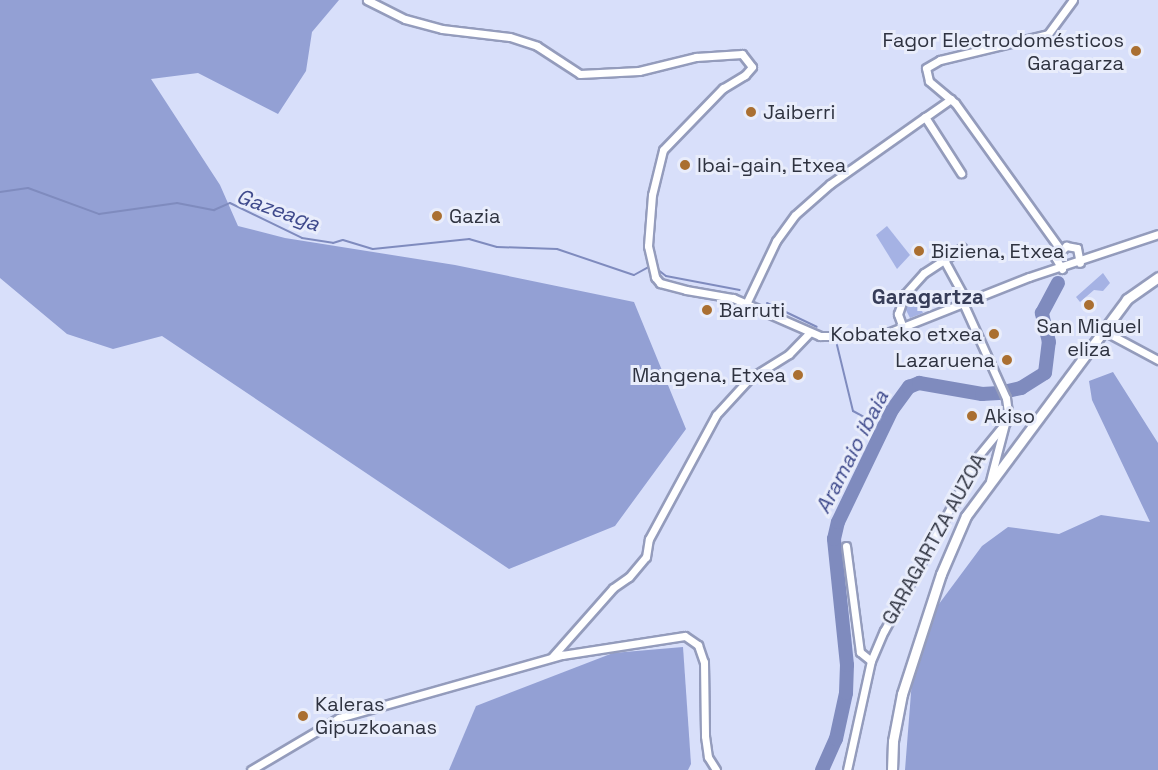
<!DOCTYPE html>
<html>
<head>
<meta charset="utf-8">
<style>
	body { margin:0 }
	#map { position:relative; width:1158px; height:770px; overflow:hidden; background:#d8dffa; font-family:"Space Grotesk",sans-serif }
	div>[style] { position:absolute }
	.green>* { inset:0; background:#a5b2e4 }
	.forest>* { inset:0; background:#93a0d4 }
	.stream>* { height:2px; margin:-1px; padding:0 1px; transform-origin:1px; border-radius:1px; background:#7f8bbe }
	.river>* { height:14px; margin:-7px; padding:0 7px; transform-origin:7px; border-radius:7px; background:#7f8bbe }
	.roads { filter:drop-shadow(2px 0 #949cbc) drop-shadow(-2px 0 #949cbc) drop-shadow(0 2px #949cbc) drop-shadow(0 -2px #949cbc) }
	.street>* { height:7px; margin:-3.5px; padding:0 3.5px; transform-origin:3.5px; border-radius:3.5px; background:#fff }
	.secondary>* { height:9px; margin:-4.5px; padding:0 4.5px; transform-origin:4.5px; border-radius:4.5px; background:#fff }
	.dots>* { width:16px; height:16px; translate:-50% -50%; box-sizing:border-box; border:3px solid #e9edfb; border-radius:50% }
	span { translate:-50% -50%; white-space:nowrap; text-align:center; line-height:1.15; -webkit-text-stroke:6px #e9edfb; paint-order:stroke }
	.poi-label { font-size:20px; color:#2f3340 }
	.right { translate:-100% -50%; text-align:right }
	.left { translate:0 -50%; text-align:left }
	.street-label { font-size:20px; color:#2f3340 }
	.water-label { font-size:21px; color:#3f4a8c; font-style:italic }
	.neighbourhood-label { font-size:21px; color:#373d58; font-weight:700 }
</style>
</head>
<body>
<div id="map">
	<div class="green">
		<div style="clip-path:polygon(887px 226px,910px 255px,897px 269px,876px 235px)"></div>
		<div style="clip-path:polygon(1103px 273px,1110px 283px,1103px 291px,1094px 290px,1080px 302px,1076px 297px)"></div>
		<div style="clip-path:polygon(913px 294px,923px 313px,910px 318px,905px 308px)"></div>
	</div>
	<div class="forest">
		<div style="clip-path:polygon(0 0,339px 0,312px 32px,306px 71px,278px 114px,198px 73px,151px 79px,220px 185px,238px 226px,285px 238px,455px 265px,634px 302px,686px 429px,615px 526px,509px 569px,162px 336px,113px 349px,67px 334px,0 278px)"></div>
		<div style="clip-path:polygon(1113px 372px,1158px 443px,1158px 770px,905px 770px,912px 680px,933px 612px,982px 546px,1008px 527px,1059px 534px,1101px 515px,1150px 522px,1092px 400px,1089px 381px)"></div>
		<div style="clip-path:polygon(683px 647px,691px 764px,688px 770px,449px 770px,476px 706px,613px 653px)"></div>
	</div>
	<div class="stream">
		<div style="left:0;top:192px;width:28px;rotate:-8deg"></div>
		<div style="left:28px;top:188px;width:76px;rotate:20.1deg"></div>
		<div style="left:99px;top:214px;width:79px;rotate:-8deg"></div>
		<div style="left:177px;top:203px;width:38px;rotate:11deg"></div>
		<div style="left:214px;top:210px;width:17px;rotate:-24deg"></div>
		<div style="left:230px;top:203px;width:80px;rotate:25.9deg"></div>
		<div style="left:302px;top:238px;width:31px;rotate:9deg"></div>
		<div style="left:333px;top:243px;width:10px;rotate:-17deg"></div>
		<div style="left:343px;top:240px;width:31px;rotate:17deg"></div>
		<div style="left:373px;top:249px;width:97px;rotate:-5.9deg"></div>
		<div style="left:469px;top:239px;width:29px;rotate:16deg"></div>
		<div style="left:497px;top:247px;width:60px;rotate:1.9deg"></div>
		<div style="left:557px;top:249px;width:81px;rotate:18.7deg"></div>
		<div style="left:634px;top:275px;width:18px;rotate:-29deg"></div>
		<div style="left:657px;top:269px;width:11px;rotate:38deg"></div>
		<div style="left:666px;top:276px;width:75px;rotate:10.7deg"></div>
		<div style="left:767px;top:303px;width:55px;rotate:25.6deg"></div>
		<div style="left:837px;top:345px;width:68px;rotate:76.4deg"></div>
		<div style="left:853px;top:411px;width:15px;rotate:28deg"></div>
		<div style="left:866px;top:418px;width:27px;rotate:-17deg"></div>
	</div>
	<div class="river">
		<div style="left:822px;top:770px;width:34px;rotate:-66deg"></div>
		<div style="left:836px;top:739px;width:47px;rotate:-77.7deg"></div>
		<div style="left:846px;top:693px;width:28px;rotate:-88deg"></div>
		<div style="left:847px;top:665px;width:127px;rotate:-95.9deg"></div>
		<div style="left:834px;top:539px;width:17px;rotate:-77deg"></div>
		<div style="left:838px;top:522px;width:124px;rotate:-64.3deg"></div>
		<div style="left:892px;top:410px;width:29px;rotate:-54deg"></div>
		<div style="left:909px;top:387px;width:11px;rotate:-22deg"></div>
		<div style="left:919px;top:383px;width:64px;rotate:9.9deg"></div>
		<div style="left:982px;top:394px;width:17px;rotate:-3deg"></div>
		<div style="left:999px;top:393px;width:23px;rotate:-13deg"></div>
		<div style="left:1021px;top:388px;width:28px;rotate:-32deg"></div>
		<div style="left:1045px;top:373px;width:31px;rotate:-83deg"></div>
		<div style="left:1049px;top:342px;width:30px;rotate:-104deg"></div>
		<div style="left:1042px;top:313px;width:34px;rotate:-62deg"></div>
	</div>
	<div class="roads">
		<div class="street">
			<div style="left:367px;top:0;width:42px;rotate:26.6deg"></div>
			<div style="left:405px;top:19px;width:38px;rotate:15deg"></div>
			<div style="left:442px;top:29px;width:68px;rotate:6.7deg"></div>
			<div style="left:510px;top:37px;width:28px;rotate:18deg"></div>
			<div style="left:537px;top:46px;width:51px;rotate:33.1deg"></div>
			<div style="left:580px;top:74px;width:59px;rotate:-2.9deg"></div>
			<div style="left:639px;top:71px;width:59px;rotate:-13.8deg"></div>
			<div style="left:696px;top:57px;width:46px;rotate:-3.7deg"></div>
			<div style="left:742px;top:54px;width:16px;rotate:52deg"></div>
			<div style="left:752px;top:67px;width:11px;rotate:131deg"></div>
			<div style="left:745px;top:75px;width:26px;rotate:149deg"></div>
			<div style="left:723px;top:88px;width:86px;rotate:134.1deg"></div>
			<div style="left:663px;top:150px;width:46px;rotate:103.7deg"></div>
			<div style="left:652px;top:195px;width:51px;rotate:94.5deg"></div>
			<div style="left:648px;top:246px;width:32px;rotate:77deg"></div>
			<div style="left:655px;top:277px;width:8px;rotate:50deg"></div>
			<div style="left:660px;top:283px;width:27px;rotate:15deg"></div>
			<div style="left:686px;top:290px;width:48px;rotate:9.7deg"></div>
			<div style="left:733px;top:298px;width:95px;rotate:23.6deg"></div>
			<div style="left:820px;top:336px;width:60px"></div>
			<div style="left:880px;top:336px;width:160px;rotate:-21.6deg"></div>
			<div style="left:1029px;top:277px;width:136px;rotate:-18.4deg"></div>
			<div style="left:951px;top:99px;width:32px;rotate:145deg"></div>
			<div style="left:925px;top:117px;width:67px;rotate:57.3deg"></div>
			<div style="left:1060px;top:249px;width:180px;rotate:-125.7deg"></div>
			<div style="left:955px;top:103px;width:34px;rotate:-140deg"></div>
			<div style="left:929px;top:81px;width:13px;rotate:-103deg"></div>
			<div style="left:926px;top:68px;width:16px;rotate:-30deg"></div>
			<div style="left:940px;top:60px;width:111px;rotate:-13.5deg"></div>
			<div style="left:1048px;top:34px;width:42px;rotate:-53.7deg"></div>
			<div style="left:944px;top:260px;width:22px;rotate:-34deg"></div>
			<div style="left:1062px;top:269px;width:14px;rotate:-120deg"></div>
			<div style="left:1055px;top:257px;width:16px;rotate:-45deg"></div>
			<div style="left:1066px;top:246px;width:11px;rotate:10deg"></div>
			<div style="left:1077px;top:248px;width:15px;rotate:79deg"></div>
			<div style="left:746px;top:304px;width:70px;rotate:-64.5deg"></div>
			<div style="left:776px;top:241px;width:32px;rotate:-54deg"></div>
			<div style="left:795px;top:215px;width:47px;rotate:-41.5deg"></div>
			<div style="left:830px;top:184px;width:116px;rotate:-35.2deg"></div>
			<div style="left:964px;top:305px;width:102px;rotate:65.7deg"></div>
			<div style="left:1006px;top:398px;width:14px;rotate:82deg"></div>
			<div style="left:1008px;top:412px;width:71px;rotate:104.6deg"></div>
			<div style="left:903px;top:328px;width:15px;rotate:-110deg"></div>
			<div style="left:898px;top:314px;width:21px;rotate:-71deg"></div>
			<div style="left:905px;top:294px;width:28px;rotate:-48deg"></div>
			<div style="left:924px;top:273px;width:24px;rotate:-33deg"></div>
			<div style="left:944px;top:260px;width:48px;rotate:61.3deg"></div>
			<div style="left:1102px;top:330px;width:64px;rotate:28.2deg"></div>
			<div style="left:846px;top:546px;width:107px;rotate:82.5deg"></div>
			<div style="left:860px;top:652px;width:14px;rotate:39deg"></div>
			<div style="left:552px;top:657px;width:92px;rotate:-48.5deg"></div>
			<div style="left:613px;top:588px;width:19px;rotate:-35deg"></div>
			<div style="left:629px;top:577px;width:26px;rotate:-50deg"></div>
			<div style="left:646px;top:557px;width:18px;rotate:-81deg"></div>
			<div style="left:649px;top:539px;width:141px;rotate:-61.6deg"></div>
			<div style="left:716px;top:415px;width:49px;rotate:-47.5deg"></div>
			<div style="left:749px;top:379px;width:47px;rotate:-32deg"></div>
			<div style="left:789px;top:354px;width:29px;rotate:-46deg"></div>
			<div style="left:251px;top:770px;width:102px;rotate:-30.6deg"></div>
			<div style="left:339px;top:718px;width:232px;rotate:-15.8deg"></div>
			<div style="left:562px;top:655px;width:124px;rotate:-8.8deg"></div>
			<div style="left:685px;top:636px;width:16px;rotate:35deg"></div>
			<div style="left:698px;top:645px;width:18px;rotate:71deg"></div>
			<div style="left:704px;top:662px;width:74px;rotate:89.2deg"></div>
			<div style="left:705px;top:736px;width:21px;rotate:82deg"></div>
			<div style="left:708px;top:757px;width:15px;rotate:58deg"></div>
			<div style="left:847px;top:770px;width:112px;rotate:-77.6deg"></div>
			<div style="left:871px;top:661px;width:33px;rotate:-67deg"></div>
			<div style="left:884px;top:631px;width:200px;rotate:-61.6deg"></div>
			<div style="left:979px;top:455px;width:43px;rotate:-50.7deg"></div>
		</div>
		<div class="secondary">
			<div style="left:892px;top:770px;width:29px;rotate:-88deg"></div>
			<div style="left:893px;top:741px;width:48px;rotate:-79.2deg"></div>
			<div style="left:902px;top:694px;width:126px;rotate:-72deg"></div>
			<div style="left:941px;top:574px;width:63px;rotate:-66.7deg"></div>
			<div style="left:966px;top:516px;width:270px;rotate:-53.4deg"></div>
			<div style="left:1127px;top:299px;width:38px;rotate:-35deg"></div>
		</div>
	</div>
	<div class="dots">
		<div style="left:1136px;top:51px;background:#aa6f31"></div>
		<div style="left:751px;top:112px;background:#aa6f31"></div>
		<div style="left:685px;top:165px;background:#aa6f31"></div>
		<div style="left:437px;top:216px;background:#aa6f31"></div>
		<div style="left:919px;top:251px;background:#aa6f31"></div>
		<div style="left:1089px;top:305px;background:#aa6f31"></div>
		<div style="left:707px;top:310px;background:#aa6f31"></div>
		<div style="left:994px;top:334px;background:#aa6f31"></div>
		<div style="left:1007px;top:360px;background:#aa6f31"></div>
		<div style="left:798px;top:375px;background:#aa6f31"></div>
		<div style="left:972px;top:416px;background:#aa6f31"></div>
		<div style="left:303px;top:716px;background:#aa6f31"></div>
	</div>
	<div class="poi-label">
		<span class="right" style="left:1124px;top:52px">Fagor Electrodomésticos<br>Garagarza</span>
		<span class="left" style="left:763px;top:112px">Jaiberri</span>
		<span class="left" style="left:697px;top:165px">Ibai-gain, Etxea</span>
		<span class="left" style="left:449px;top:216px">Gazia</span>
		<span class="left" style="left:931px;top:251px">Biziena, Etxea</span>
		<span class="left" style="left:719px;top:310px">Barruti</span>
		<span style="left:1089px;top:338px">San Miguel<br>eliza</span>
		<span class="right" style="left:982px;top:334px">Kobateko etxea</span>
		<span class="right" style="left:995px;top:360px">Lazaruena</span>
		<span class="right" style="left:786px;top:375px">Mangena, Etxea</span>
		<span class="left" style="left:984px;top:416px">Akiso</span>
		<span class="left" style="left:315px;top:716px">Kaleras<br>Gipuzkoanas</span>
	</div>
	<div class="street-label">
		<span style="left:934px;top:539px;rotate:-61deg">GARAGARTZA AUZOA</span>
	</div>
	<div class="water-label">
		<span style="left:278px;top:210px;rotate:20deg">Gazeaga</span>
		<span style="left:852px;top:452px;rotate:-63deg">Aramaio ibaia</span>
	</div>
	<div class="neighbourhood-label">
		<span style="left:928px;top:297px">Garagartza</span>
	</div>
</div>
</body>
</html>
